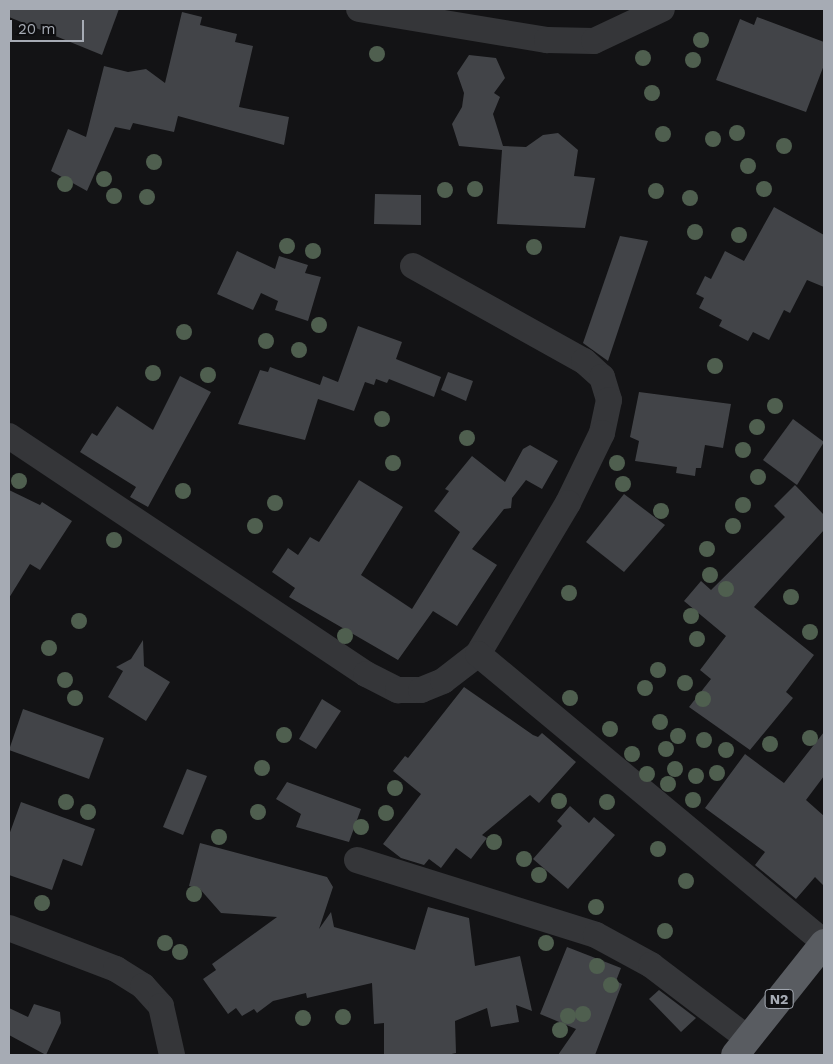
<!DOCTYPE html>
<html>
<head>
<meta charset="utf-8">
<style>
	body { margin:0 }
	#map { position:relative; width:833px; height:1064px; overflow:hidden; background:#131315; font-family:"Work Sans",sans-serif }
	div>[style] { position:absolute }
	.building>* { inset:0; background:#424448 }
	.minor>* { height:26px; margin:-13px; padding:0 13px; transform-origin:13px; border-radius:13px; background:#353639 }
	.trunk>* { height:28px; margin:-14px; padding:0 14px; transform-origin:14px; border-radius:14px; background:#595c61 }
	.trees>* { width:16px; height:16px; margin:-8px; border-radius:50%; background:#4f5f4f }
	span { translate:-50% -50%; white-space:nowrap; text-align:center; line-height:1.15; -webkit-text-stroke:4px #0e0e10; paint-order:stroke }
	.shield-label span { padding:1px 4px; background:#0e0e10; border:1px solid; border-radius:4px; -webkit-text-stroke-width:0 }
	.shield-label { font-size:14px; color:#a6abb4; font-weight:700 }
	.frame { position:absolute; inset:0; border:10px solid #a6abb4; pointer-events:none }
	.scale { position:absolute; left:10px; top:20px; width:74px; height:22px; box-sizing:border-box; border:2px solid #a6abb4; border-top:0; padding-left:6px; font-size:15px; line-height:18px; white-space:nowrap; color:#a6abb4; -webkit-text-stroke:4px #0e0e10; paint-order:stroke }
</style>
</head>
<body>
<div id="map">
	<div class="building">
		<div style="clip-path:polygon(9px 9px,119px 9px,102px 55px,9px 17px)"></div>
		<div style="clip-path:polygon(182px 12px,202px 17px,200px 25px,237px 34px,235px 42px,253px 46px,239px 107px,289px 117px,284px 145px,178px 116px,174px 132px,133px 123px,130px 130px,115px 127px,87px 191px,51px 171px,68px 129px,86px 137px,104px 66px,128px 72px,146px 69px,165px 83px)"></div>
		<div style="clip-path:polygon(757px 17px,824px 42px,824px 65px,806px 112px,716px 80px,740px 19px,754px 25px)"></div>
		<div style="clip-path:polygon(469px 55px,496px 58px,505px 78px,494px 93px,500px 97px,493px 114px,503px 146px,526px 147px,543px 135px,558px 133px,578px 150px,574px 176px,595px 178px,585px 228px,497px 224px,502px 150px,459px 146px,452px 124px,462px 107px,464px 93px,457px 73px)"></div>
		<div style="clip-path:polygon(375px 194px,421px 195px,421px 225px,374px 224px)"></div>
		<div style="clip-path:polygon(774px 207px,824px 235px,824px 287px,807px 280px,790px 313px,784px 310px,769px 340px,753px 332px,748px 341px,719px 326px,722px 320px,699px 308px,704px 298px,696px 294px,705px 276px,711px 279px,725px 251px,744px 261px)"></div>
		<div style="clip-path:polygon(620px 236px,648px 241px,608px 361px,583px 343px)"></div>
		<div style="clip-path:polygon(237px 251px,275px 269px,279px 256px,308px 265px,305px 273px,321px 277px,308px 321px,275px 310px,278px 301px,261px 293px,253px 310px,217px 294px)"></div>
		<div style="clip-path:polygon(358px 326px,402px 342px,396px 359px,441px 377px,434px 397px,389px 379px,387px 383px,376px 379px,374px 385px,365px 382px,354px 411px,318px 399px,305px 440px,238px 424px,260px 370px,268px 372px,270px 367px,320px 385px,323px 376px,338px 382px)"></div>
		<div style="clip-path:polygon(448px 372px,473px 381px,466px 401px,441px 390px)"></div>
		<div style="clip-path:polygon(180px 376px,211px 392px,148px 507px,130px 497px,136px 487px,80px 452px,92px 433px,97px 436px,117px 406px,153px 430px)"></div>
		<div style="clip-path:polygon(639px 392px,731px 404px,723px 448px,705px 445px,701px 468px,696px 468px,695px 476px,676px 473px,677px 467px,635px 461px,639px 441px,630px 437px)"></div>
		<div style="clip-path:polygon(793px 419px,824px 442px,797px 485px,763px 460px)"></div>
		<div style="clip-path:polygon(530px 445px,558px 461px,542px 489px,526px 480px,512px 498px,511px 508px,504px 509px,472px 549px,497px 565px,457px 626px,433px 611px,398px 660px,289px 597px,295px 588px,272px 572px,288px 548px,298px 555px,310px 537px,319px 542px,359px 480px,403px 507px,361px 575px,412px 609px,460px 532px,434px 511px,449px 491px,445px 489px,472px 456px,505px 482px,523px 449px)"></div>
		<div style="clip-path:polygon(795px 485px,824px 515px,824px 530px,754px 607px,814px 655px,786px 692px,793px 698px,750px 750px,689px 707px,711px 679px,700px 670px,726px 636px,684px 601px,701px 581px,711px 590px,785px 517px,774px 506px)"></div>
		<div style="clip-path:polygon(9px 490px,40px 505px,42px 502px,72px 521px,40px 570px,30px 564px,9px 598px)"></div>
		<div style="clip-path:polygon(624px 494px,665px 525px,624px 572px,586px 542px)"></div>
		<div style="clip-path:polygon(143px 640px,144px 666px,170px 682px,146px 721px,108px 697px,123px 671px,116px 667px,131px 659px)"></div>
		<div style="clip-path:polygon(464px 687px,533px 735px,538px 737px,542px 733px,576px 762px,539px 803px,530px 795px,482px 835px,487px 838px,471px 859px,456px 848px,441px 868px,429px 859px,424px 865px,401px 858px,383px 844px,421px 794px,393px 771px,405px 756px,408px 758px)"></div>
		<div style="clip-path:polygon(322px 699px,341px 711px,316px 749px,299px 739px)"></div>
		<div style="clip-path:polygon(23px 709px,104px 738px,89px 779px,9px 750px)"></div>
		<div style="clip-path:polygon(824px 732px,824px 776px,806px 800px,824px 816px,824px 886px,815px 877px,796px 899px,755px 865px,765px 852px,705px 808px,745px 754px,784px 783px)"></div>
		<div style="clip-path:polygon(187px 769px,207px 776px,183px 835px,163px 827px)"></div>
		<div style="clip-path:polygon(287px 782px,361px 809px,349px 842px,296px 827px,301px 814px,276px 799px)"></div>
		<div style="clip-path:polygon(21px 802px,95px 829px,82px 866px,63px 859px,52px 890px,9px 875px,9px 835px)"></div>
		<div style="clip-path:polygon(570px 806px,589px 823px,594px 817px,615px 835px,568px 889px,533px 859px,562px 826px,557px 821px)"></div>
		<div style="clip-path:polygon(200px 843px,327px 877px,333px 887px,319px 929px,331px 912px,334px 927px,415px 950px,428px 907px,469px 918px,475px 966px,520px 956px,532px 1011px,516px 1005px,519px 1022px,491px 1027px,487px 1008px,455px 1021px,456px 1053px,447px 1055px,384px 1055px,384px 1023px,374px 1024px,372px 983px,307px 998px,306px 993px,273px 1001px,257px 1013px,254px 1009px,242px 1016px,236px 1008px,228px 1014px,203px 979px,216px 970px,212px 964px,277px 917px,221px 913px,199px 888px,189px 886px)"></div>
		<div style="clip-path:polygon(567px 947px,621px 968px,616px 981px,622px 984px,595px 1055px,558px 1055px,576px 1029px,540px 1014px)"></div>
		<div style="clip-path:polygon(659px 990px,696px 1018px,681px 1032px,649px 999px)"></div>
		<div style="clip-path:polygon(34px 1004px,60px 1012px,61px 1023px,46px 1055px,9px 1035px,9px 1008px,28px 1017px)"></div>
	</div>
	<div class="minor">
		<div style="left:359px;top:9px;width:191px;rotate:9.4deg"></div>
		<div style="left:547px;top:40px;width:47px;rotate:1.2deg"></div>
		<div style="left:594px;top:41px;width:75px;rotate:-25.2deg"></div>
		<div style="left:413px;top:266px;width:196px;rotate:29.1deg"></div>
		<div style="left:584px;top:361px;width:24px;rotate:42deg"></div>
		<div style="left:602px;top:377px;width:24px;rotate:73deg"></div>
		<div style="left:609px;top:400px;width:34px;rotate:102deg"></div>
		<div style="left:602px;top:433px;width:78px;rotate:115.9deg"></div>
		<div style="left:568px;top:503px;width:176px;rotate:120.8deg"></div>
		<div style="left:9px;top:436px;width:429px;rotate:33.7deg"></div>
		<div style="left:366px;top:674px;width:36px;rotate:27deg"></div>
		<div style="left:398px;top:690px;width:23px"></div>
		<div style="left:421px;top:690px;width:24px;rotate:-22deg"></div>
		<div style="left:443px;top:681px;width:44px;rotate:-37.6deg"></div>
		<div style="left:478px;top:654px;width:450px;rotate:39.8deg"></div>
		<div style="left:357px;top:860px;width:250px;rotate:17.4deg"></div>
		<div style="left:596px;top:935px;width:63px;rotate:28.6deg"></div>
		<div style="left:651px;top:965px;width:121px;rotate:37.2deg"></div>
		<div style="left:9px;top:928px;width:115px;rotate:21deg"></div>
		<div style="left:116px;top:969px;width:32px;rotate:32deg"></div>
		<div style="left:143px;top:986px;width:27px;rotate:48deg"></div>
		<div style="left:161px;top:1006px;width:50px;rotate:77.3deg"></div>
	</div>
	<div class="trunk">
		<div style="left:735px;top:1055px;width:143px;rotate:-51.5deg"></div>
	</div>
	<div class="trees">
		<div style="left:701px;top:40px"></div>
		<div style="left:377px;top:54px"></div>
		<div style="left:643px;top:58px"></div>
		<div style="left:693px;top:60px"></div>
		<div style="left:652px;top:93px"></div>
		<div style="left:737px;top:133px"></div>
		<div style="left:663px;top:134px"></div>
		<div style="left:713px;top:139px"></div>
		<div style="left:784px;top:146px"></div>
		<div style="left:154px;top:162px"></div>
		<div style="left:748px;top:166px"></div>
		<div style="left:104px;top:179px"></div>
		<div style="left:65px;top:184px"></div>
		<div style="left:475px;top:189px"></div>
		<div style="left:764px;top:189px"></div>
		<div style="left:445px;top:190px"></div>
		<div style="left:656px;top:191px"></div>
		<div style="left:114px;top:196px"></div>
		<div style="left:147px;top:197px"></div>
		<div style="left:690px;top:198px"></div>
		<div style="left:695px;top:232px"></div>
		<div style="left:739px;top:235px"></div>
		<div style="left:287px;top:246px"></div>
		<div style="left:534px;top:247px"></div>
		<div style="left:313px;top:251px"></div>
		<div style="left:319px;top:325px"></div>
		<div style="left:184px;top:332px"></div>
		<div style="left:266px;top:341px"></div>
		<div style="left:299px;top:350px"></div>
		<div style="left:715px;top:366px"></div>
		<div style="left:153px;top:373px"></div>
		<div style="left:208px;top:375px"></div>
		<div style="left:775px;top:406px"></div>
		<div style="left:382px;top:419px"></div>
		<div style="left:757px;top:427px"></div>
		<div style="left:467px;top:438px"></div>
		<div style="left:743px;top:450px"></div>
		<div style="left:393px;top:463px"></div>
		<div style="left:617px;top:463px"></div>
		<div style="left:758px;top:477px"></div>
		<div style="left:19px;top:481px"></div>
		<div style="left:623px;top:484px"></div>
		<div style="left:183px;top:491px"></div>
		<div style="left:275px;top:503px"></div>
		<div style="left:743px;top:505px"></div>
		<div style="left:661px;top:511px"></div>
		<div style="left:255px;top:526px"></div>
		<div style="left:733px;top:526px"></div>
		<div style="left:114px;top:540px"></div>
		<div style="left:707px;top:549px"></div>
		<div style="left:710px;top:575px"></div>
		<div style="left:726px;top:589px"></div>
		<div style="left:569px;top:593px"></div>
		<div style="left:791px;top:597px"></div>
		<div style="left:691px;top:616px"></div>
		<div style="left:79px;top:621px"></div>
		<div style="left:810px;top:632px"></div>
		<div style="left:345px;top:636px"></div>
		<div style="left:697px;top:639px"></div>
		<div style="left:49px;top:648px"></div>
		<div style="left:658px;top:670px"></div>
		<div style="left:65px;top:680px"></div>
		<div style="left:685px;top:683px"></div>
		<div style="left:645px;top:688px"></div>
		<div style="left:75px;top:698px"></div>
		<div style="left:570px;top:698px"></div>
		<div style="left:703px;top:699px"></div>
		<div style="left:660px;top:722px"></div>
		<div style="left:610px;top:729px"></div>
		<div style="left:284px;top:735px"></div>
		<div style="left:678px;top:736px"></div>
		<div style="left:810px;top:738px"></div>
		<div style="left:704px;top:740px"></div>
		<div style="left:770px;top:744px"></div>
		<div style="left:666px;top:749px"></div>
		<div style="left:726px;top:750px"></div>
		<div style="left:632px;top:754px"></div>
		<div style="left:262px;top:768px"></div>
		<div style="left:675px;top:769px"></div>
		<div style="left:717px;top:773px"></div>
		<div style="left:647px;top:774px"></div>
		<div style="left:696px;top:776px"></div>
		<div style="left:668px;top:784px"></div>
		<div style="left:395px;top:788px"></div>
		<div style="left:693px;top:800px"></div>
		<div style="left:559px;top:801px"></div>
		<div style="left:66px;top:802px"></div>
		<div style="left:607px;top:802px"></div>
		<div style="left:88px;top:812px"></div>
		<div style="left:258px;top:812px"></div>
		<div style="left:386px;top:813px"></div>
		<div style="left:361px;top:827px"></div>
		<div style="left:219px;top:837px"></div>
		<div style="left:494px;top:842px"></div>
		<div style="left:658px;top:849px"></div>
		<div style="left:524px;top:859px"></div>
		<div style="left:539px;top:875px"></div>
		<div style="left:686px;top:881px"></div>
		<div style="left:194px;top:894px"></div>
		<div style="left:42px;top:903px"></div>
		<div style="left:596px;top:907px"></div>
		<div style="left:665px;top:931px"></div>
		<div style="left:165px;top:943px"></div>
		<div style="left:546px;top:943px"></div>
		<div style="left:180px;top:952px"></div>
		<div style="left:597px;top:966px"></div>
		<div style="left:611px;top:985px"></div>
		<div style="left:583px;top:1014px"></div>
		<div style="left:568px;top:1016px"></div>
		<div style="left:343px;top:1017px"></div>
		<div style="left:303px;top:1018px"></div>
		<div style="left:560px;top:1030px"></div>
	</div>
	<div class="shield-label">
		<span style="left:779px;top:999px">N2</span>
	</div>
	<div class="frame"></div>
	<div class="scale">20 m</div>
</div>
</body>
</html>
